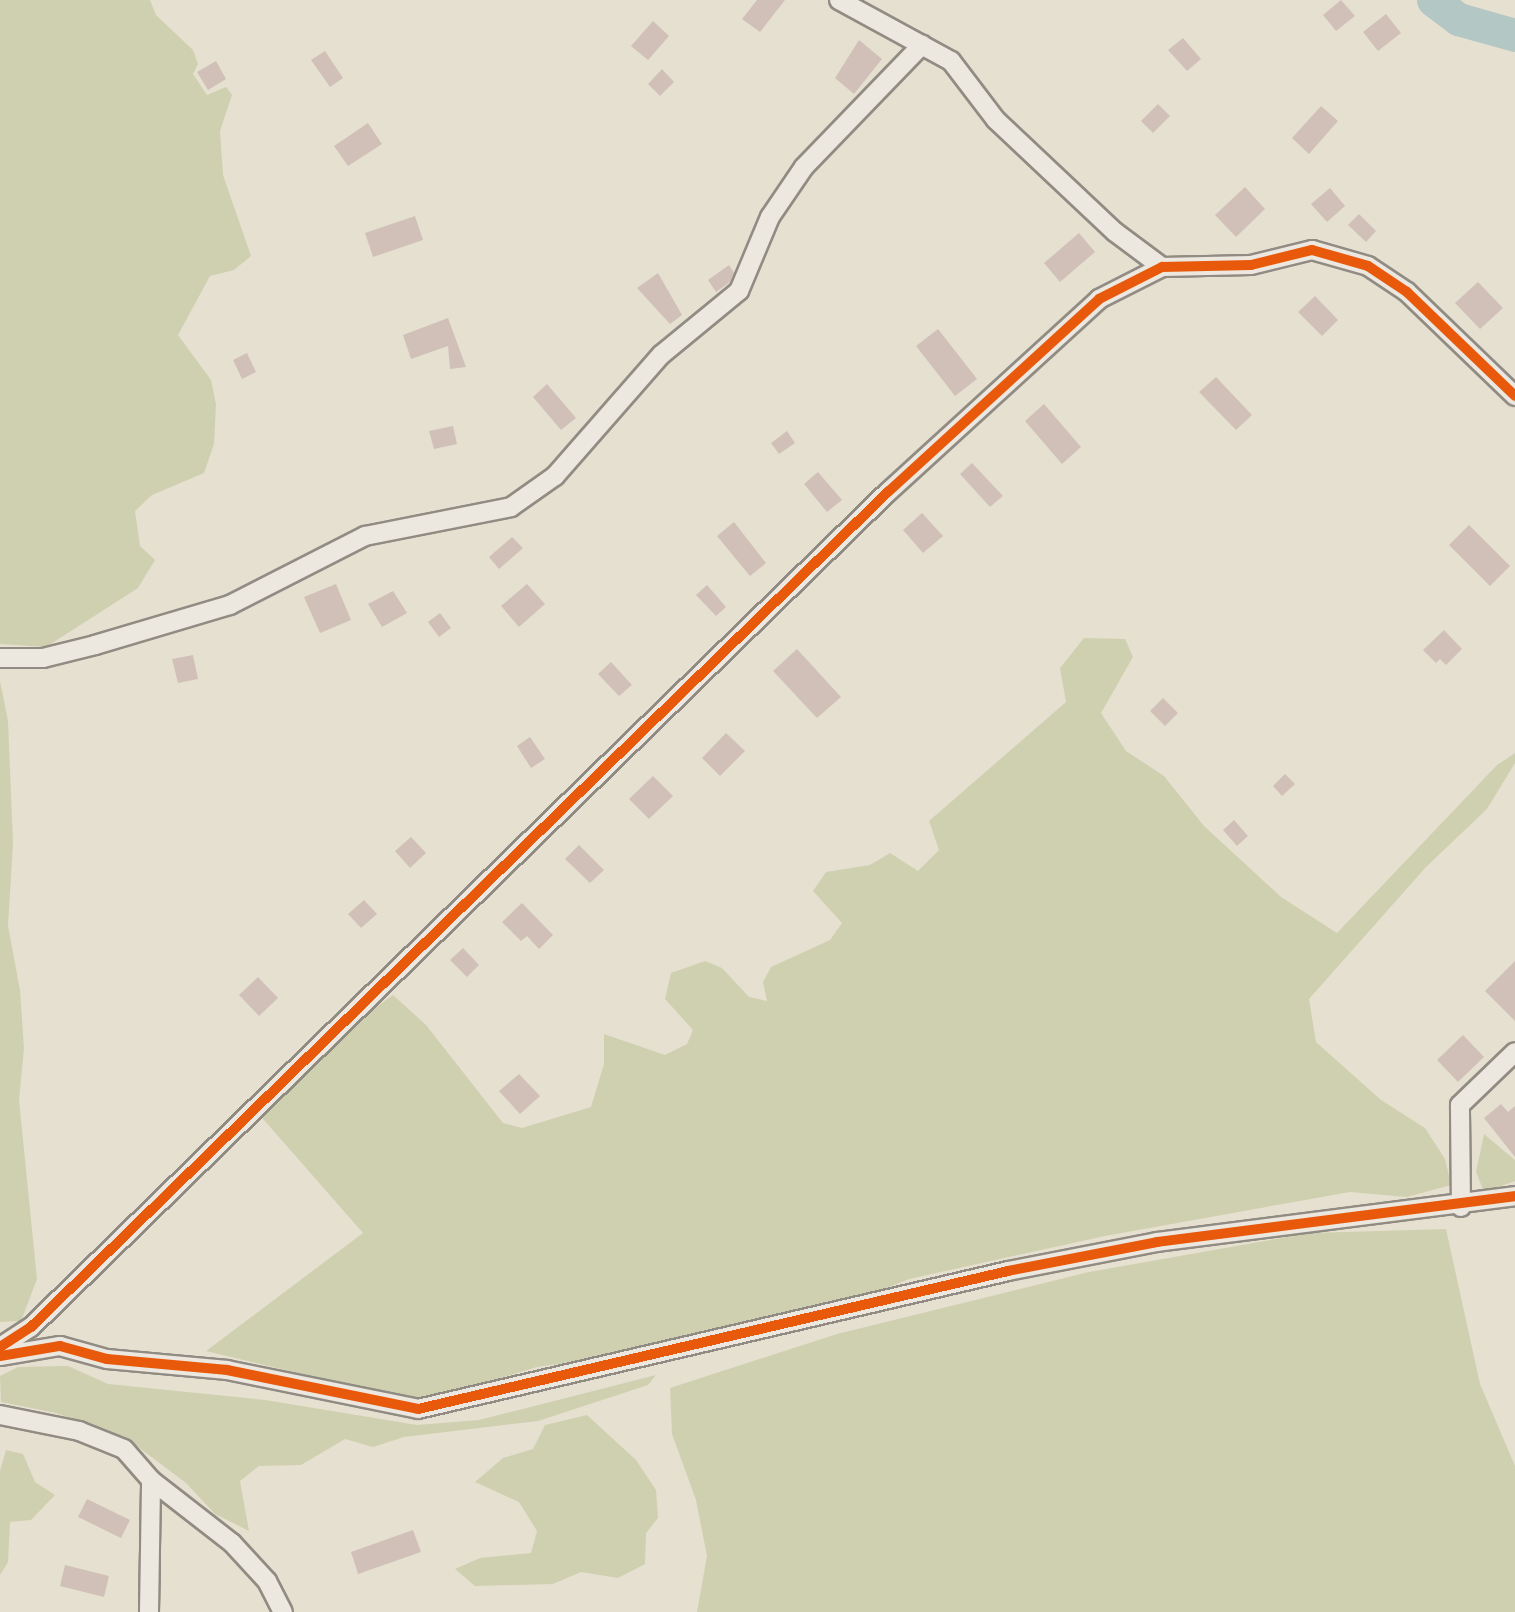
<!DOCTYPE html>
<html>
<head>
<meta charset="utf-8">
<style>
	body { margin:0 }
	#map { position:relative; width:1515px; height:1612px; overflow:hidden; background:#e6e0d1; font-family:Vollkorn,serif }
	div>[style] { position:absolute }
	.green>* { inset:0; background:#cfd0af }
	.river>* { height:33px; margin:-16.5px; padding:0 16.5px; transform-origin:16.5px; border-radius:16.5px; background:#b3c7c4 }
	.building>* { inset:0; background:#d1c0b7 }
	.roads { filter:drop-shadow(2px 0 #918c83) drop-shadow(-2px 0 #918c83) drop-shadow(0 2px #918c83) drop-shadow(0 -2px #918c83) }
	.minor>* { height:18px; margin:-9px; padding:0 9px; transform-origin:9px; border-radius:9px; background:#ece8e0 }
	.cycleway>* { height:10px; margin:-5px; padding:0 5px; transform-origin:5px; border-radius:5px; background:#e8590c }
	span { translate:-50% -50%; white-space:nowrap; text-align:center; line-height:1.15; -webkit-text-stroke:5px #f5eddb; paint-order:stroke }
</style>
</head>
<body>
<div id="map">
	<div class="green">
		<div style="clip-path:polygon(0 0,150px 0,156px 15px,193px 50px,198px 64px,193px 74px,207px 95px,226px 87px,232px 95px,220px 131px,223px 175px,251px 256px,234px 270px,210px 276px,178px 335px,211px 380px,216px 404px,214px 444px,204px 473px,152px 495px,135px 511px,140px 546px,155px 560px,138px 588px,46px 647px,0 644px)"></div>
		<div style="clip-path:polygon(1084px 638px,1125px 639px,1133px 657px,1101px 713px,1126px 751px,1164px 776px,1204px 826px,1281px 897px,1337px 933px,1497px 765px,1515px 753px,1515px 763px,1487px 809px,1426px 867px,1309px 999px,1316px 1042px,1381px 1100px,1425px 1128px,1445px 1159px,1451px 1185px,1407px 1197px,1350px 1192px,1105px 1236px,909px 1279px,848px 1304px,688px 1346px,537px 1367px,434px 1398px,398px 1397px,206px 1351px,363px 1233px,257px 1112px,357px 1021px,393px 995px,426px 1025px,503px 1123px,522px 1128px,591px 1107px,604px 1064px,604px 1034px,665px 1055px,687px 1044px,693px 1030px,665px 999px,671px 973px,705px 961px,722px 968px,749px 997px,767px 1001px,763px 982px,771px 967px,830px 940px,842px 923px,813px 891px,826px 872px,870px 865px,890px 853px,918px 871px,939px 850px,929px 821px,1066px 702px,1060px 668px)"></div>
		<div style="clip-path:polygon(0 681px,8px 721px,13px 843px,8px 926px,20px 990px,24px 1048px,19px 1100px,37px 1279px,21px 1321px,0 1322px)"></div>
		<div style="clip-path:polygon(1484px 1134px,1515px 1160px,1515px 1181px,1484px 1192px,1476px 1172px)"></div>
		<div style="clip-path:polygon(1446px 1229px,1480px 1384px,1515px 1466px,1515px 1612px,697px 1612px,707px 1556px,696px 1500px,672px 1434px,670px 1388px,837px 1334px,1089px 1272px,1310px 1233px)"></div>
		<div style="clip-path:polygon(18px 1367px,68px 1366px,108px 1384px,265px 1400px,417px 1425px,479px 1420px,656px 1375px,648px 1385px,538px 1421px,404px 1437px,373px 1447px,345px 1439px,301px 1465px,259px 1466px,240px 1481px,249px 1531px,215px 1514px,186px 1483px,125px 1437px,56px 1413px,1px 1402px,0 1376px)"></div>
		<div style="clip-path:polygon(587px 1415px,636px 1460px,656px 1490px,658px 1518px,646px 1533px,645px 1564px,618px 1578px,581px 1572px,553px 1584px,475px 1586px,455px 1569px,480px 1558px,531px 1553px,537px 1531px,519px 1502px,475px 1482px,503px 1458px,533px 1449px,545px 1425px)"></div>
		<div style="clip-path:polygon(6px 1450px,23px 1454px,35px 1482px,55px 1495px,31px 1520px,10px 1522px,8px 1562px,0 1575px,0 1471px)"></div>
	</div>
	<div class="river">
		<div style="left:1433px;top:0;width:31px;rotate:37deg"></div>
		<div style="left:1458px;top:19px;width:59px;rotate:15.7deg"></div>
	</div>
	<div class="building">
		<div style="clip-path:polygon(757px 0,785px 0,760px 32px,742px 19px)"></div>
		<div style="clip-path:polygon(1341px 0,1355px 16px,1336px 31px,1323px 15px)"></div>
		<div style="clip-path:polygon(1386px 14px,1401px 33px,1378px 51px,1363px 32px)"></div>
		<div style="clip-path:polygon(653px 21px,669px 36px,648px 60px,631px 46px)"></div>
		<div style="clip-path:polygon(1183px 38px,1201px 59px,1187px 71px,1168px 50px)"></div>
		<div style="clip-path:polygon(859px 40px,882px 59px,854px 94px,835px 78px)"></div>
		<div style="clip-path:polygon(325px 51px,343px 78px,330px 87px,311px 60px)"></div>
		<div style="clip-path:polygon(216px 61px,226px 79px,208px 90px,197px 72px)"></div>
		<div style="clip-path:polygon(662px 69px,674px 82px,660px 96px,648px 84px)"></div>
		<div style="clip-path:polygon(1158px 104px,1170px 116px,1153px 133px,1141px 121px)"></div>
		<div style="clip-path:polygon(1321px 106px,1338px 121px,1309px 154px,1292px 138px)"></div>
		<div style="clip-path:polygon(368px 123px,382px 144px,348px 166px,334px 146px)"></div>
		<div style="clip-path:polygon(1245px 187px,1265px 209px,1236px 237px,1215px 215px)"></div>
		<div style="clip-path:polygon(1330px 188px,1345px 206px,1327px 222px,1311px 204px)"></div>
		<div style="clip-path:polygon(1359px 214px,1376px 231px,1366px 242px,1348px 225px)"></div>
		<div style="clip-path:polygon(415px 216px,423px 240px,373px 257px,365px 233px)"></div>
		<div style="clip-path:polygon(1079px 233px,1095px 252px,1060px 282px,1044px 263px)"></div>
		<div style="clip-path:polygon(729px 265px,734px 273px,730px 282px,716px 292px,708px 280px)"></div>
		<div style="clip-path:polygon(658px 273px,682px 315px,670px 324px,637px 288px)"></div>
		<div style="clip-path:polygon(1478px 282px,1503px 308px,1480px 329px,1455px 303px)"></div>
		<div style="clip-path:polygon(1315px 296px,1338px 320px,1322px 336px,1298px 312px)"></div>
		<div style="clip-path:polygon(448px 318px,466px 367px,450px 369px,448px 346px,411px 359px,403px 335px)"></div>
		<div style="clip-path:polygon(938px 329px,977px 379px,955px 396px,916px 346px)"></div>
		<div style="clip-path:polygon(247px 353px,256px 372px,242px 379px,233px 360px)"></div>
		<div style="clip-path:polygon(1216px 377px,1252px 415px,1236px 430px,1199px 392px)"></div>
		<div style="clip-path:polygon(547px 384px,576px 418px,561px 430px,533px 397px)"></div>
		<div style="clip-path:polygon(1044px 404px,1081px 447px,1062px 464px,1025px 421px)"></div>
		<div style="clip-path:polygon(453px 426px,457px 444px,434px 449px,429px 431px)"></div>
		<div style="clip-path:polygon(787px 431px,795px 443px,779px 454px,771px 443px)"></div>
		<div style="clip-path:polygon(972px 463px,1003px 496px,990px 507px,960px 474px)"></div>
		<div style="clip-path:polygon(818px 472px,842px 500px,827px 512px,804px 484px)"></div>
		<div style="clip-path:polygon(922px 513px,943px 536px,923px 553px,903px 530px)"></div>
		<div style="clip-path:polygon(734px 522px,766px 563px,750px 576px,717px 536px)"></div>
		<div style="clip-path:polygon(1469px 525px,1510px 566px,1490px 586px,1449px 545px)"></div>
		<div style="clip-path:polygon(512px 537px,523px 548px,499px 569px,489px 557px)"></div>
		<div style="clip-path:polygon(336px 584px,351px 620px,320px 633px,304px 597px)"></div>
		<div style="clip-path:polygon(527px 584px,545px 604px,519px 627px,501px 606px)"></div>
		<div style="clip-path:polygon(707px 585px,726px 607px,716px 616px,696px 595px)"></div>
		<div style="clip-path:polygon(393px 591px,407px 613px,382px 627px,368px 604px)"></div>
		<div style="clip-path:polygon(440px 613px,451px 628px,439px 637px,428px 622px)"></div>
		<div style="clip-path:polygon(1444px 630px,1462px 649px,1446px 665px,1440px 659px,1436px 663px,1423px 650px)"></div>
		<div style="clip-path:polygon(797px 649px,841px 697px,817px 718px,773px 671px)"></div>
		<div style="clip-path:polygon(193px 655px,198px 679px,178px 683px,172px 659px)"></div>
		<div style="clip-path:polygon(611px 662px,632px 685px,619px 696px,598px 674px)"></div>
		<div style="clip-path:polygon(1163px 698px,1178px 713px,1165px 726px,1150px 711px)"></div>
		<div style="clip-path:polygon(726px 733px,745px 751px,720px 776px,702px 758px)"></div>
		<div style="clip-path:polygon(530px 737px,545px 759px,531px 768px,517px 746px)"></div>
		<div style="clip-path:polygon(1285px 774px,1295px 784px,1282px 796px,1273px 786px)"></div>
		<div style="clip-path:polygon(653px 776px,673px 796px,649px 819px,629px 799px)"></div>
		<div style="clip-path:polygon(1234px 820px,1248px 836px,1237px 846px,1223px 830px)"></div>
		<div style="clip-path:polygon(411px 837px,426px 853px,410px 868px,395px 851px)"></div>
		<div style="clip-path:polygon(579px 845px,604px 870px,590px 883px,565px 859px)"></div>
		<div style="clip-path:polygon(364px 900px,377px 914px,361px 928px,348px 914px)"></div>
		<div style="clip-path:polygon(522px 903px,553px 935px,539px 949px,527px 936px,521px 941px,502px 922px)"></div>
		<div style="clip-path:polygon(463px 948px,479px 965px,467px 977px,450px 960px)"></div>
		<div style="clip-path:polygon(1515px 961px,1515px 1021px,1485px 991px)"></div>
		<div style="clip-path:polygon(258px 977px,278px 998px,259px 1016px,239px 995px)"></div>
		<div style="clip-path:polygon(1463px 1035px,1484px 1057px,1458px 1082px,1437px 1060px)"></div>
		<div style="clip-path:polygon(519px 1074px,540px 1096px,520px 1114px,499px 1091px)"></div>
		<div style="clip-path:polygon(1501px 1104px,1508px 1112px,1515px 1106px,1515px 1157px,1484px 1118px)"></div>
		<div style="clip-path:polygon(87px 1499px,130px 1520px,121px 1538px,78px 1517px)"></div>
		<div style="clip-path:polygon(413px 1530px,421px 1552px,358px 1574px,351px 1552px)"></div>
		<div style="clip-path:polygon(65px 1565px,109px 1576px,104px 1597px,60px 1586px)"></div>
	</div>
	<div class="roads">
		<div class="minor">
			<div style="left:839px;top:0;width:128px;rotate:28.6deg"></div>
			<div style="left:951px;top:61px;width:74px;rotate:52.7deg"></div>
			<div style="left:996px;top:120px;width:163px;rotate:43.3deg"></div>
			<div style="left:1115px;top:232px;width:59px;rotate:36.7deg"></div>
			<div style="left:0;top:658px;width:43px"></div>
			<div style="left:43px;top:658px;width:54px;rotate:-14deg"></div>
			<div style="left:95px;top:645px;width:141px;rotate:-16.5deg"></div>
			<div style="left:230px;top:605px;width:152px;rotate:-27.1deg"></div>
			<div style="left:365px;top:536px;width:149px;rotate:-11.2deg"></div>
			<div style="left:511px;top:507px;width:54px;rotate:-35.2deg"></div>
			<div style="left:555px;top:476px;width:161px;rotate:-48.8deg"></div>
			<div style="left:661px;top:355px;width:101px;rotate:-39.4deg"></div>
			<div style="left:739px;top:291px;width:80px;rotate:-67.3deg"></div>
			<div style="left:770px;top:217px;width:60px;rotate:-55.8deg"></div>
			<div style="left:804px;top:167px;width:170px;rotate:-46deg"></div>
			<div style="left:1461px;top:1207px;width:102px;rotate:-90.6deg"></div>
			<div style="left:1460px;top:1105px;width:76px;rotate:-43.9deg"></div>
			<div style="left:0;top:1347px;width:37px;rotate:-33deg"></div>
			<div style="left:31px;top:1327px;width:1197px;rotate:-44.26deg"></div>
			<div style="left:888px;top:492px;width:286px;rotate:-42.4deg"></div>
			<div style="left:1099px;top:299px;width:71px;rotate:-26.9deg"></div>
			<div style="left:1162px;top:267px;width:89px;rotate:-1.3deg"></div>
			<div style="left:1251px;top:265px;width:63px;rotate:-13.8deg"></div>
			<div style="left:1312px;top:250px;width:58px;rotate:15.9deg"></div>
			<div style="left:1368px;top:266px;width:47px;rotate:33.7deg"></div>
			<div style="left:1407px;top:292px;width:150px;rotate:43.9deg"></div>
			<div style="left:0;top:1356px;width:61px;rotate:-9.5deg"></div>
			<div style="left:60px;top:1346px;width:49px;rotate:15.5deg"></div>
			<div style="left:107px;top:1359px;width:121px;rotate:5.2deg"></div>
			<div style="left:227px;top:1370px;width:195px;rotate:11.5deg"></div>
			<div style="left:418px;top:1409px;width:606px;rotate:-13.16deg"></div>
			<div style="left:1008px;top:1271px;width:152px;rotate:-11deg"></div>
			<div style="left:1157px;top:1242px;width:361px;rotate:-7.3deg"></div>
			<div style="left:0;top:1415px;width:81px;rotate:11.4deg"></div>
			<div style="left:79px;top:1431px;width:48px;rotate:21.8deg"></div>
			<div style="left:124px;top:1449px;width:41px;rotate:48.9deg"></div>
			<div style="left:151px;top:1480px;width:103px;rotate:37.9deg"></div>
			<div style="left:232px;top:1543px;width:52px;rotate:47.4deg"></div>
			<div style="left:267px;top:1581px;width:35px;rotate:63deg"></div>
			<div style="left:149px;top:1612px;width:132px;rotate:-89.1deg"></div>
		</div>
	</div>
	<div class="cycleway">
		<div style="left:0;top:1347px;width:37px;rotate:-33deg"></div>
		<div style="left:31px;top:1327px;width:1197px;rotate:-44.26deg"></div>
		<div style="left:888px;top:492px;width:286px;rotate:-42.4deg"></div>
		<div style="left:1099px;top:299px;width:71px;rotate:-26.9deg"></div>
		<div style="left:1162px;top:267px;width:89px;rotate:-1.3deg"></div>
		<div style="left:1251px;top:265px;width:63px;rotate:-13.8deg"></div>
		<div style="left:1312px;top:250px;width:58px;rotate:15.9deg"></div>
		<div style="left:1368px;top:266px;width:47px;rotate:33.7deg"></div>
		<div style="left:1407px;top:292px;width:150px;rotate:43.9deg"></div>
		<div style="left:0;top:1356px;width:61px;rotate:-9.5deg"></div>
		<div style="left:60px;top:1346px;width:49px;rotate:15.5deg"></div>
		<div style="left:107px;top:1359px;width:121px;rotate:5.2deg"></div>
		<div style="left:227px;top:1370px;width:195px;rotate:11.5deg"></div>
		<div style="left:418px;top:1409px;width:606px;rotate:-13.16deg"></div>
		<div style="left:1008px;top:1271px;width:152px;rotate:-11deg"></div>
		<div style="left:1157px;top:1242px;width:361px;rotate:-7.3deg"></div>
	</div>
</div>
</body>
</html>
